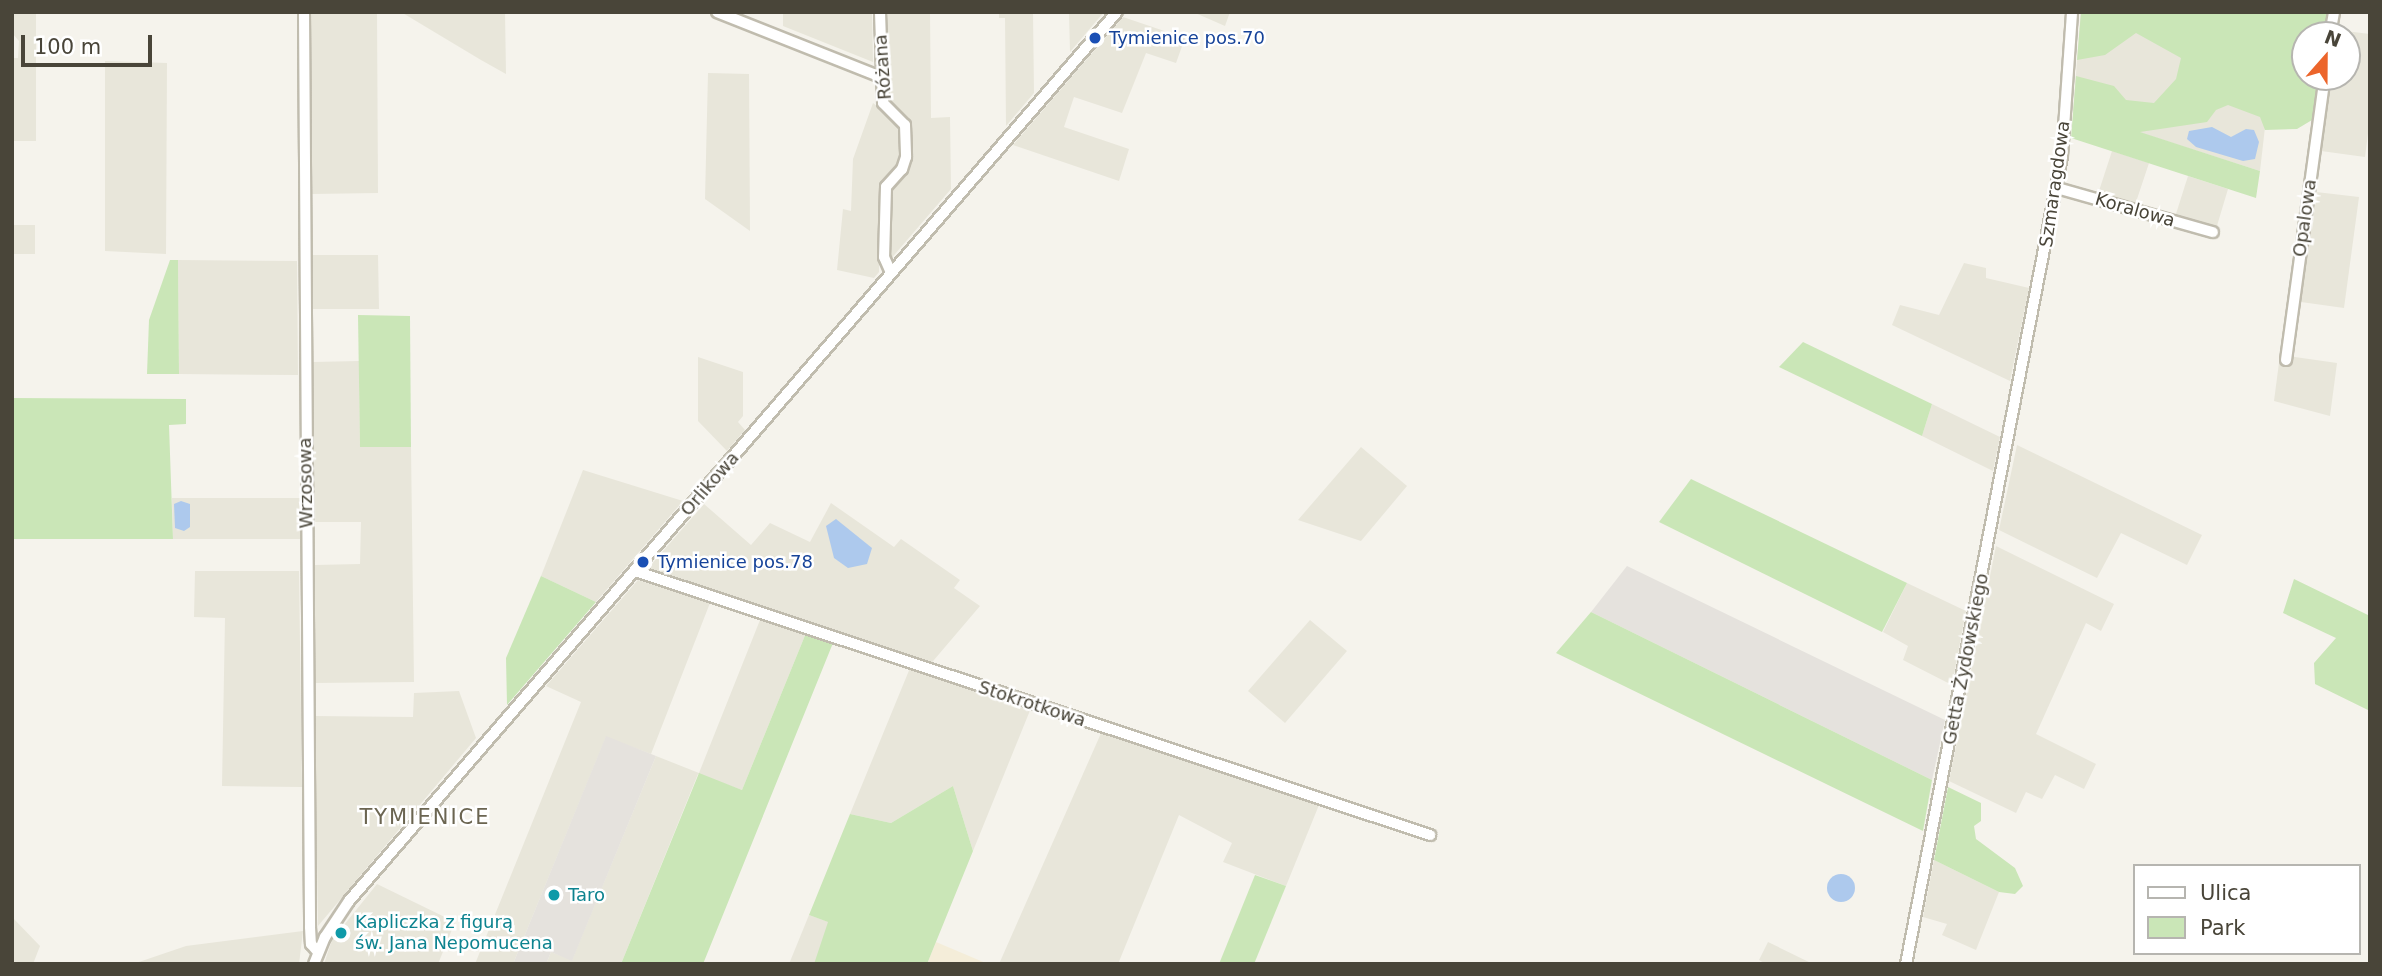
<!DOCTYPE html>
<html>
<head>
<meta charset="utf-8">
<style>
	body { margin:0 }
	#map { position:relative; width:2382px; height:976px; overflow:hidden; background:#f5f3ec; font-family:"DejaVu Sans",sans-serif }
	div>[style] { position:absolute }
	.residential>* { inset:0; background:#e8e6da }
	.commercial>* { inset:0; background:#f4edd9 }
	.industrial>* { inset:0; background:#e5e2dd }
	.green>* { inset:0; background:#cae6b7 }
	.water>* { inset:0; background:#adc9ed }
	.round { border-radius:50% }
	.roads { filter:drop-shadow(2px 0 #c0bcae) drop-shadow(-2px 0 #c0bcae) drop-shadow(0 2px #c0bcae) drop-shadow(0 -2px #c0bcae) }
	.minor>* { height:10px; margin:-5px; padding:0 5px; transform-origin:5px; border-radius:5px; background:#fff }
	.dots>* { width:19px; height:19px; translate:-50% -50%; box-sizing:border-box; border:4px solid #fff; border-radius:50% }
	span { translate:-50% -50%; white-space:nowrap; text-align:center; line-height:1.15; -webkit-text-stroke:5px #fff; paint-order:stroke }
	.transit-label { font-size:18px; color:#164399 }
	.left { translate:0 -50%; text-align:left }
	.street-label { font-size:18px; color:#494539 }
	.culture-label { font-size:18px; color:#0d838f }
	.quarter-label { font-size:21px; color:#6b6551; letter-spacing:2px }
	.frame { position:absolute; inset:0; border:14px solid #494539; pointer-events:none }
	.legend { position:absolute; left:2133px; top:864px; width:228px; height:91px; box-sizing:border-box; background:#fff; border:2px solid #b6b5b0; margin:0; padding:9px 12px; list-style:none; font-size:21px; color:#494539 }
	.legend li { display:flex; align-items:center; gap:14px; height:35px }
	.legend b { width:35px; border:2px solid #b6b5b0 }
	.north { position:absolute; left:2291px; top:21px; width:70px; height:70px; box-sizing:border-box; background:#fff; border:2px solid #b6b5b0; border-radius:50%; rotate:21deg; font-size:19px; font-weight:700; line-height:28px; text-align:center; color:#494539 }
	.north::after { content:''; display:block; margin:auto; width:24px; height:32px; background:#ec652b; clip-path:polygon(50% 0,100% 100%,50% 72%,0 100%) }
	.scale { position:absolute; left:21px; top:35px; width:131px; height:32px; box-sizing:border-box; border:4px solid #494539; border-top:0; padding-left:9px; font-size:21px; line-height:24px; white-space:nowrap; color:#494539; -webkit-text-stroke:5px #fff; paint-order:stroke }
</style>
</head>
<body>
<div id="map">
	<div class="residential">
		<div style="clip-path:polygon(12px 12px,36px 12px,36px 141px,12px 141px,12px 58px,18px 58px,19px 41px,12px 33px)"></div>
		<div style="clip-path:polygon(311px 12px,377px 13px,378px 193px,312px 194px)"></div>
		<div style="clip-path:polygon(401px 12px,505px 12px,506px 74px,481px 60px)"></div>
		<div style="clip-path:polygon(783px 12px,872px 12px,873px 62px,783px 26px)"></div>
		<div style="clip-path:polygon(885px 12px,930px 12px,931px 118px,950px 117px,951px 189px,889px 261px,891px 186px,908px 174px,910px 121px,887px 102px)"></div>
		<div style="clip-path:polygon(999px 12px,1033px 12px,1034px 93px,1006px 126px,1005px 18px,999px 18px)"></div>
		<div style="clip-path:polygon(1069px 12px,1104px 12px,1070px 52px)"></div>
		<div style="clip-path:polygon(1193px 12px,1230px 12px,1225px 26px)"></div>
		<div style="clip-path:polygon(2081px 12px,2095px 12px,2272px 66px,2260px 171px,2073px 111px)"></div>
		<div style="clip-path:polygon(1123px 17px,1185px 38px,1176px 63px,1146px 53px,1122px 113px,1074px 97px,1064px 127px,1129px 149px,1119px 181px,1013px 145px)"></div>
		<div style="clip-path:polygon(2337px 30px,2370px 34px,2370px 118px,2365px 157px,2321px 151px,2331px 77px,2347px 77px,2347px 35px,2337px 35px)"></div>
		<div style="clip-path:polygon(105px 61px,167px 63px,166px 254px,105px 251px)"></div>
		<div style="clip-path:polygon(708px 73px,749px 74px,750px 231px,705px 199px)"></div>
		<div style="clip-path:polygon(873px 103px,902px 126px,901px 158px,879px 185px,879px 272px,874px 278px,837px 270px,843px 209px,851px 211px,853px 159px)"></div>
		<div style="clip-path:polygon(2112px 151px,2149px 163px,2135px 205px,2098px 194px)"></div>
		<div style="clip-path:polygon(2188px 176px,2228px 189px,2216px 229px,2175px 217px)"></div>
		<div style="clip-path:polygon(2316px 192px,2359px 197px,2344px 308px,2301px 302px)"></div>
		<div style="clip-path:polygon(12px 225px,35px 225px,35px 254px,12px 254px)"></div>
		<div style="clip-path:polygon(312px 255px,378px 255px,379px 309px,312px 309px)"></div>
		<div style="clip-path:polygon(178px 260px,297px 261px,298px 375px,179px 374px)"></div>
		<div style="clip-path:polygon(1964px 263px,1986px 268px,1986px 278px,2029px 288px,2010px 381px,1892px 325px,1900px 305px,1939px 315px)"></div>
		<div style="clip-path:polygon(2280px 355px,2337px 363px,2330px 416px,2274px 401px)"></div>
		<div style="clip-path:polygon(698px 357px,743px 372px,743px 416px,738px 422px,745px 430px,727px 451px,698px 421px)"></div>
		<div style="clip-path:polygon(359px 361px,360px 447px,411px 447px,414px 682px,315px 683px,315px 565px,360px 564px,361px 522px,314px 522px,313px 362px)"></div>
		<div style="clip-path:polygon(1932px 404px,2000px 437px,1993px 471px,1922px 436px)"></div>
		<div style="clip-path:polygon(2017px 445px,2202px 535px,2187px 565px,2121px 533px,2097px 578px,1999px 530px)"></div>
		<div style="clip-path:polygon(1361px 447px,1407px 486px,1361px 541px,1298px 520px)"></div>
		<div style="clip-path:polygon(583px 470px,683px 501px,596px 602px,541px 576px)"></div>
		<div style="clip-path:polygon(172px 498px,300px 498px,300px 539px,173px 539px)"></div>
		<div style="clip-path:polygon(831px 503px,894px 547px,901px 539px,960px 580px,954px 588px,980px 606px,928px 667px,644px 573px,704px 504px,751px 545px,770px 523px,810px 542px)"></div>
		<div style="clip-path:polygon(1996px 546px,2114px 604px,2101px 631px,2086px 623px,2036px 734px,2096px 764px,2084px 789px,2055px 775px,2042px 799px,2026px 792px,2016px 813px,1949px 781px)"></div>
		<div style="clip-path:polygon(195px 571px,299px 571px,302px 787px,222px 786px,225px 618px,194px 617px)"></div>
		<div style="clip-path:polygon(638px 580px,710px 603px,651px 754px,606px 737px,513px 964px,475px 964px,581px 702px,546px 686px)"></div>
		<div style="clip-path:polygon(1907px 583px,1966px 611px,1952px 685px,1903px 660px,1908px 646px,1883px 632px)"></div>
		<div style="clip-path:polygon(760px 620px,806px 633px,742px 790px,698px 774px,621px 964px,546px 964px,551px 952px,572px 960px,656px 756px,699px 773px)"></div>
		<div style="clip-path:polygon(1310px 620px,1347px 651px,1285px 723px,1248px 691px)"></div>
		<div style="clip-path:polygon(910px 668px,1031px 708px,973px 851px,953px 786px,891px 823px,850px 814px)"></div>
		<div style="clip-path:polygon(459px 691px,476px 738px,318px 926px,315px 716px,413px 717px,414px 693px)"></div>
		<div style="clip-path:polygon(1102px 731px,1319px 805px,1286px 886px,1223px 862px,1232px 843px,1179px 815px,1118px 964px,999px 964px)"></div>
		<div style="clip-path:polygon(1934px 860px,1999px 892px,1976px 950px,1942px 935px,1947px 924px,1923px 917px)"></div>
		<div style="clip-path:polygon(377px 884px,455px 922px,438px 964px,324px 964px,332px 940px)"></div>
		<div style="clip-path:polygon(809px 915px,848px 929px,834px 964px,789px 964px)"></div>
		<div style="clip-path:polygon(12px 917px,40px 946px,33px 964px,12px 964px)"></div>
		<div style="clip-path:polygon(303px 931px,299px 964px,133px 964px,186px 946px)"></div>
		<div style="clip-path:polygon(1768px 942px,1813px 964px,1766px 964px,1759px 960px)"></div>
	</div>
	<div class="commercial">
		<div style="clip-path:polygon(936px 942px,988px 964px,927px 964px)"></div>
	</div>
	<div class="industrial">
		<div style="clip-path:polygon(1627px 566px,1945px 720px,1932px 780px,1591px 612px)"></div>
		<div style="clip-path:polygon(606px 736px,656px 756px,572px 961px,551px 952px,546px 964px,513px 964px)"></div>
	</div>
	<div class="green">
		<div style="clip-path:polygon(2081px 12px,2327px 12px,2324px 35px,2305px 35px,2305px 77px,2318px 77px,2312px 120px,2297px 129px,2265px 130px,2260px 117px,2228px 105px,2216px 110px,2207px 122px,2140px 132px,2260px 171px,2256px 198px,2071px 138px,2076px 76px,2114px 86px,2126px 100px,2154px 103px,2176px 79px,2181px 58px,2136px 33px,2105px 55px,2077px 60px)"></div>
		<div style="clip-path:polygon(170px 260px,178px 260px,179px 374px,147px 374px,149px 320px)"></div>
		<div style="clip-path:polygon(358px 315px,410px 316px,411px 447px,360px 447px)"></div>
		<div style="clip-path:polygon(1803px 342px,1932px 404px,1922px 436px,1779px 367px)"></div>
		<div style="clip-path:polygon(12px 398px,186px 399px,186px 424px,169px 425px,173px 539px,12px 539px)"></div>
		<div style="clip-path:polygon(1691px 479px,1907px 583px,1882px 632px,1659px 522px)"></div>
		<div style="clip-path:polygon(541px 576px,596px 602px,507px 705px,506px 658px)"></div>
		<div style="clip-path:polygon(2294px 579px,2370px 616px,2370px 711px,2315px 684px,2314px 663px,2336px 638px,2283px 613px)"></div>
		<div style="clip-path:polygon(1591px 612px,1932px 780px,1923px 831px,1556px 653px)"></div>
		<div style="clip-path:polygon(806px 633px,833px 643px,703px 964px,621px 964px,699px 773px,742px 790px)"></div>
		<div style="clip-path:polygon(953px 786px,973px 851px,927px 964px,814px 964px,828px 922px,809px 915px,850px 814px,891px 823px)"></div>
		<div style="clip-path:polygon(1948px 787px,1981px 803px,1981px 821px,1974px 826px,1976px 839px,2015px 868px,2023px 886px,2015px 894px,1999px 892px,1934px 860px)"></div>
		<div style="clip-path:polygon(1255px 875px,1286px 886px,1254px 964px,1219px 964px)"></div>
	</div>
	<div class="water">
		<div style="clip-path:polygon(2212px 127px,2231px 137px,2246px 129px,2254px 130px,2259px 142px,2255px 159px,2243px 161px,2196px 147px,2187px 139px,2189px 131px)"></div>
		<div style="clip-path:polygon(181px 501px,190px 504px,190px 527px,184px 531px,175px 528px,174px 504px)"></div>
		<div style="clip-path:polygon(836px 519px,872px 548px,867px 564px,848px 568px,834px 558px,826px 526px)"></div>
		<div class="round" style="left:1827px;top:874px;width:28px;height:28px"></div>
	</div>
	<div class="roads">
		<div class="minor">
			<div style="left:304px;top:12px;width:915px;rotate:89.62deg"></div>
			<div style="left:310px;top:927px;width:17px;rotate:87deg"></div>
			<div style="left:311px;top:944px;width:11px;rotate:49deg"></div>
			<div style="left:717px;top:12px;width:176px;rotate:21.6deg"></div>
			<div style="left:880px;top:12px;width:91px;rotate:88.1deg"></div>
			<div style="left:883px;top:103px;width:31px;rotate:45deg"></div>
			<div style="left:905px;top:125px;width:32px;rotate:88deg"></div>
			<div style="left:906px;top:157px;width:13px;rotate:108deg"></div>
			<div style="left:902px;top:169px;width:24px;rotate:132deg"></div>
			<div style="left:886px;top:187px;width:70px;rotate:91.6deg"></div>
			<div style="left:884px;top:257px;width:17px;rotate:66deg"></div>
			<div style="left:2330px;top:35px;width:23px;rotate:-80deg"></div>
			<div style="left:2057px;top:188px;width:162px;rotate:15.8deg"></div>
			<div style="left:2286px;top:360px;width:286px;rotate:-82.2deg"></div>
			<div style="left:635px;top:571px;width:838px;rotate:18.37deg"></div>
			<div style="left:314px;top:964px;width:29px;rotate:-68deg"></div>
			<div style="left:325px;top:937px;width:43px;rotate:-56.3deg"></div>
			<div style="left:349px;top:901px;width:1175px;rotate:-49.18deg"></div>
			<div style="left:1906px;top:964px;width:823px;rotate:-79.07deg"></div>
			<div style="left:2062px;top:156px;width:144px;rotate:-86deg"></div>
		</div>
	</div>
	<div class="dots">
		<div style="left:1095px;top:38px;background:#1a4fb4"></div>
		<div style="left:643px;top:562px;background:#1a4fb4"></div>
		<div style="left:554px;top:895px;background:#0f9aa8"></div>
		<div style="left:341px;top:933px;background:#0f9aa8"></div>
	</div>
	<div class="transit-label">
		<span class="left" style="left:1109px;top:38px">Tymienice pos.70</span>
		<span class="left" style="left:657px;top:562px">Tymienice pos.78</span>
	</div>
	<div class="street-label">
		<span style="left:883px;top:67px;rotate:-94deg">Różana</span>
		<span style="left:2055px;top:184px;rotate:-82deg">Szmaragdowa</span>
		<span style="left:2135px;top:210px;rotate:16deg">Koralowa</span>
		<span style="left:2305px;top:218px;rotate:-82deg">Opalowa</span>
		<span style="left:306px;top:483px;rotate:-91deg">Wrzosowa</span>
		<span style="left:710px;top:484px;rotate:-49deg">Orlikowa</span>
		<span style="left:1966px;top:659px;rotate:-79deg">Getta Żydowskiego</span>
		<span style="left:1032px;top:704px;rotate:18deg">Stokrotkowa</span>
	</div>
	<div class="culture-label">
		<span class="left" style="left:568px;top:895px">Taro</span>
		<span class="left" style="left:355px;top:933px">Kapliczka z figurą<br>św. Jana Nepomucena</span>
	</div>
	<div class="quarter-label">
		<span style="left:425px;top:817px">TYMIENICE</span>
	</div>
	<div class="frame"></div>
	<ul class="legend">
	<li><b style="height:9px;background:#fff"></b>Ulica</li>
	<li><b style="height:19px;background:#cae6b7"></b>Park</li>
	</ul>
	<div class="north">N</div>
	<div class="scale">100 m</div>
</div>
</body>
</html>
